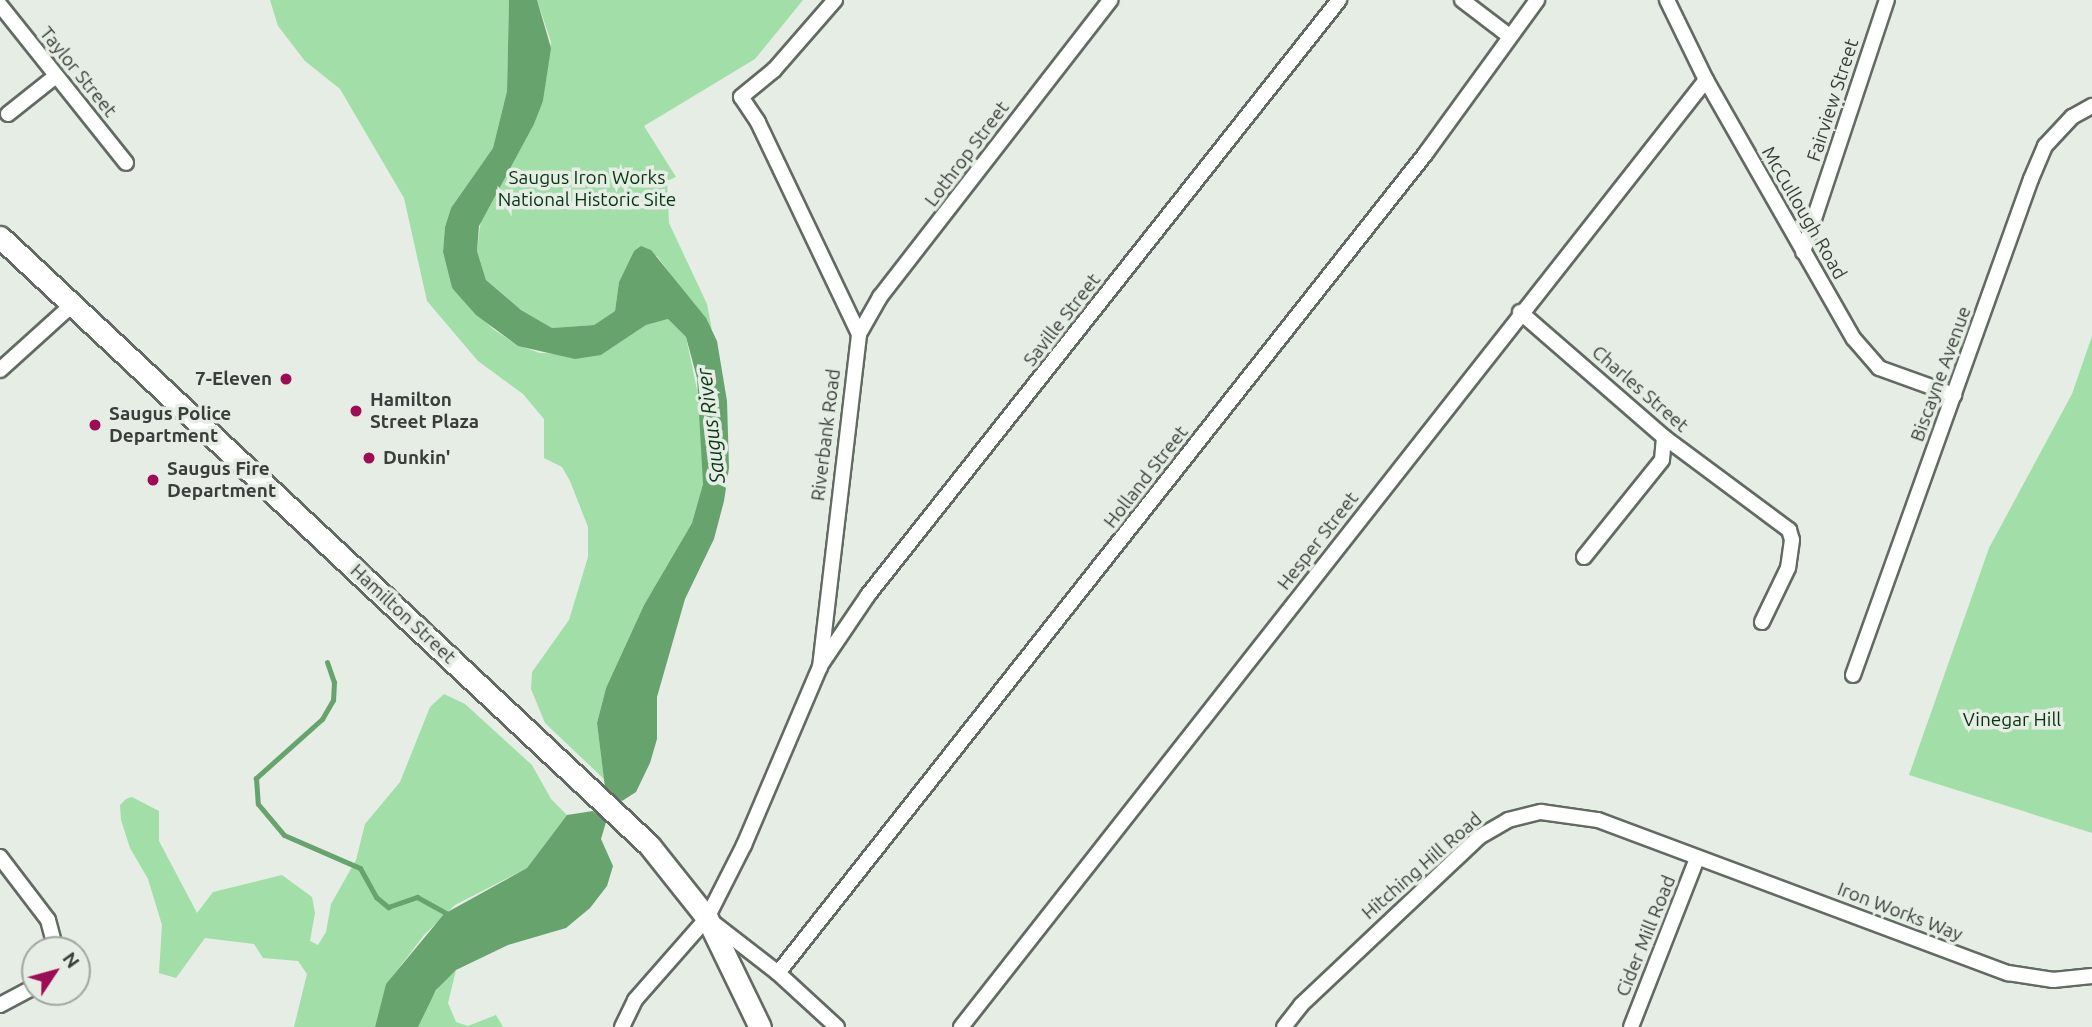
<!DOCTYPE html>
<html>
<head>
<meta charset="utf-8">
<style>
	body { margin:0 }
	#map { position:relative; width:2092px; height:1027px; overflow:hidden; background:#e5ede5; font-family:Ubuntu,sans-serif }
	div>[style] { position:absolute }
	.green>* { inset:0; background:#a2dea7 }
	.water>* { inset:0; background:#67a36d }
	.stream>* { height:5px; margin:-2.5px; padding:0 2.5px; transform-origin:2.5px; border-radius:2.5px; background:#67a36d }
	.roads { filter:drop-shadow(2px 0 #636a63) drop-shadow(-2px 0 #636a63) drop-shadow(0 2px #636a63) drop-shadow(0 -2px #636a63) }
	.minor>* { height:14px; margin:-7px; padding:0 7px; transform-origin:7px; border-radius:7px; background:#fff }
	.secondary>* { height:21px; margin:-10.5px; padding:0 10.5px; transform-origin:10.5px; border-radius:10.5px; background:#fff }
	.dots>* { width:19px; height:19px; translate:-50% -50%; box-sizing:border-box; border:4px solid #e5ede5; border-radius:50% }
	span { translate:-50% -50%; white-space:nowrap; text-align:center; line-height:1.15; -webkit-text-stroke:7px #e5ede5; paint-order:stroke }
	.street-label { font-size:19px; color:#3a3d3a }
	.park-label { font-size:19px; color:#063410 }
	.poi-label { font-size:19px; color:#3a3d3a; font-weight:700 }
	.right { translate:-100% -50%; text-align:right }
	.left { translate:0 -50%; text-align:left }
	.water-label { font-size:21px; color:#0b3814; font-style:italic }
	.north { position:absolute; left:21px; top:936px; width:70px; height:70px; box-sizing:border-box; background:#e5ede5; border:2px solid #a1a7a1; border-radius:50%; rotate:54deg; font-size:19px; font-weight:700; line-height:28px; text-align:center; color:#3a3d3a }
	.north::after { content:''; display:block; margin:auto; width:24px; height:32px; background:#9e0c55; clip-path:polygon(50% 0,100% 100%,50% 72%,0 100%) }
</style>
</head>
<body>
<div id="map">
	<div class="green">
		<div style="clip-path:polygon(270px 0,509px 0,507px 91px,493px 148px,451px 208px,445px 227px,443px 252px,452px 288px,493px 329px,517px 345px,540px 353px,601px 355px,646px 325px,668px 319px,686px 337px,702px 414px,703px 484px,692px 523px,644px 605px,606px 688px,597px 723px,604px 779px,545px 723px,531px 689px,532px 672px,569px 620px,588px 557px,588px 527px,570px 481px,562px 467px,544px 458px,544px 419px,523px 394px,478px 361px,427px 301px,404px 198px,340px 89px,305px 61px,278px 26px)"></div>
		<div style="clip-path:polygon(537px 0,803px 0,755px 59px,644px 126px,676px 177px,667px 181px,669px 223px,707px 304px,712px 330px,657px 256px,634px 251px,619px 282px,615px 311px,594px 325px,552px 328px,521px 310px,486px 280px,477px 251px,481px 219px,543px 101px,551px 42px)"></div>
		<div style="clip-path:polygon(2092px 336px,2092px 833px,1909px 775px,1989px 548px,2072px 394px)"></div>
		<div style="clip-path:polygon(444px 694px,465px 704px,532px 765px,551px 799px,567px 815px,527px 868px,455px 905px,424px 935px,386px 985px,375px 1027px,294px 1027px,307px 974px,298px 961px,263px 958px,254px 944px,205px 938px,176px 978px,159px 973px,162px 925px,148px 879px,130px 848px,121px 820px,120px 805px,126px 799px,132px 797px,159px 811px,159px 841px,197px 913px,213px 892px,282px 875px,312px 897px,315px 913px,310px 941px,318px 945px,326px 932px,331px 904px,356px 860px,365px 824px,400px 782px,430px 707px)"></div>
		<div style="clip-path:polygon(456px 970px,448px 1003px,456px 1022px,468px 1026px,496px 1015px,503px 1027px,413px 1027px,442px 982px)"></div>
	</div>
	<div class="water">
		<div style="clip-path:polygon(509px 0,537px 0,551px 48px,543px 101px,534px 124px,479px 226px,477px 251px,486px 280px,521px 310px,552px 328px,594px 325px,615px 311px,619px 282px,634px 251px,641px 246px,651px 250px,706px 318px,717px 341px,727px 401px,729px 468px,724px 501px,714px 539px,685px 599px,657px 697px,657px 739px,650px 763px,636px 792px,622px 801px,605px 788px,597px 723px,606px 688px,644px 605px,692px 523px,703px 484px,697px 378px,686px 337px,668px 319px,646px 325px,601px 355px,575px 359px,518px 346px,476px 315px,452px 288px,443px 252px,445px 227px,451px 208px,493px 148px,507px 91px)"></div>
		<div style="clip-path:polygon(593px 811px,606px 822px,601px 839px,613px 866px,607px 886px,590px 908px,566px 928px,508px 945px,456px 970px,436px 990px,418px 1027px,375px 1027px,386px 984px,444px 914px,527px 868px,567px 815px)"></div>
	</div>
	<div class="stream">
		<div style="left:327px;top:662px;width:21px;rotate:71deg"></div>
		<div style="left:334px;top:682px;width:18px;rotate:93deg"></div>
		<div style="left:333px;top:700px;width:22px;rotate:120deg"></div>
		<div style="left:322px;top:719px;width:89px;rotate:138.2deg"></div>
		<div style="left:256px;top:778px;width:26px;rotate:86deg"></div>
		<div style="left:258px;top:804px;width:40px;rotate:50deg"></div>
		<div style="left:284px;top:835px;width:83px;rotate:23.5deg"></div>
		<div style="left:360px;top:868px;width:33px;rotate:61deg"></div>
		<div style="left:376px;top:897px;width:16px;rotate:40deg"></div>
		<div style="left:388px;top:907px;width:31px;rotate:-19deg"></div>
		<div style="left:417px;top:897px;width:37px;rotate:29deg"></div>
	</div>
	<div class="roads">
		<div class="minor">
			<div style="left:1462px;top:0;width:58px;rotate:37.3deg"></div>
			<div style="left:1667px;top:0;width:89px;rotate:64deg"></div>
			<div style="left:1706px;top:80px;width:298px;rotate:60.3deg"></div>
			<div style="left:1854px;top:339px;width:38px;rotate:49deg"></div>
			<div style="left:1879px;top:368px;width:80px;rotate:19.8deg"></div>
			<div style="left:0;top:5px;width:202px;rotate:51.4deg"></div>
			<div style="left:8px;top:114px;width:61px;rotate:-38.4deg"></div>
			<div style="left:1803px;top:252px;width:266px;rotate:-71.6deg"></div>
			<div style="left:1520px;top:312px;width:191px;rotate:41deg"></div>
			<div style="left:1664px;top:437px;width:156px;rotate:36.6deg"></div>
			<div style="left:1789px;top:530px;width:10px;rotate:73deg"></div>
			<div style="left:1792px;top:540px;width:28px;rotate:98deg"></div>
			<div style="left:1788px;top:568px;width:60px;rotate:115.7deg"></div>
			<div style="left:859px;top:334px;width:43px;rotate:-60.4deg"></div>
			<div style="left:880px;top:297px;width:376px;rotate:-52.2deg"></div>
			<div style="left:0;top:370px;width:97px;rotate:-42.1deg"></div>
			<div style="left:1584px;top:557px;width:124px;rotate:-51.2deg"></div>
			<div style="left:1662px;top:460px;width:23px;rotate:-85deg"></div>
			<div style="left:822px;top:663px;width:82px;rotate:-55.9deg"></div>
			<div style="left:868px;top:595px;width:759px;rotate:-51.63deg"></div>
			<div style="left:1853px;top:675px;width:527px;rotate:-70.26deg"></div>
			<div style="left:2031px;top:179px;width:36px;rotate:-67deg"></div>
			<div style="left:2045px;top:146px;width:40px;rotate:-47deg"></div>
			<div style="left:2072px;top:117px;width:23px;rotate:-29deg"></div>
			<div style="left:0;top:857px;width:79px;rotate:52.7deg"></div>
			<div style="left:48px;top:920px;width:31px;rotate:75deg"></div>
			<div style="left:711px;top:921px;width:85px;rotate:37.8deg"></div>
			<div style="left:778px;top:973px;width:80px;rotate:42.5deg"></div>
			<div style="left:778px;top:973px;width:1045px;rotate:-51.68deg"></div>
			<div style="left:1426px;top:153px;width:189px;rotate:-54deg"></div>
			<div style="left:0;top:1005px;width:40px;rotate:-28deg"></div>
			<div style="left:622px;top:1027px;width:30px;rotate:-64deg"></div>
			<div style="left:635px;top:1000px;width:109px;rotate:-48.7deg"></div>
			<div style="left:707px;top:918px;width:82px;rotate:-63.1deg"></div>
			<div style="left:744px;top:845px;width:194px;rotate:-66.9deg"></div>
			<div style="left:820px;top:667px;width:335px;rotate:-83.3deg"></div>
			<div style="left:859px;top:334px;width:235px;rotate:-115.5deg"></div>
			<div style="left:758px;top:122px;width:30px;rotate:-124deg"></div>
			<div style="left:741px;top:97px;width:43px;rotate:-39.3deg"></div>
			<div style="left:774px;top:70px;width:93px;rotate:-48.9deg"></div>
			<div style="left:961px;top:1027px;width:1205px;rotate:-51.81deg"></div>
			<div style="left:1284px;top:1027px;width:28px;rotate:-52deg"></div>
			<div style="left:1301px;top:1005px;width:245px;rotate:-43.3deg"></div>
			<div style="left:1479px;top:837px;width:34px;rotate:-30deg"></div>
			<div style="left:1508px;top:820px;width:34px;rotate:-14deg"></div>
			<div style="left:1541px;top:812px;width:58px;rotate:8deg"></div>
			<div style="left:1598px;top:820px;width:438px;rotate:20.5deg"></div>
			<div style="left:2008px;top:973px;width:46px;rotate:8.8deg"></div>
			<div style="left:2053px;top:980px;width:39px;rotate:-6deg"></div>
			<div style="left:1631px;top:1027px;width:180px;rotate:-68.6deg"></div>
		</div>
		<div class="secondary">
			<div style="left:0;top:237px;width:889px;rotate:43.13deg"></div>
			<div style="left:649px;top:845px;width:93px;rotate:51.5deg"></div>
			<div style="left:707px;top:918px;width:121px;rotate:64.1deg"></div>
		</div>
	</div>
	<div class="dots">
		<div style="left:286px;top:379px;background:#9e0c55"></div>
		<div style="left:356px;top:411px;background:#9e0c55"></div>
		<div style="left:95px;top:425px;background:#9e0c55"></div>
		<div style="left:369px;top:458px;background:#9e0c55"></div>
		<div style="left:153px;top:480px;background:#9e0c55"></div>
	</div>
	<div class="street-label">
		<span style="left:78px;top:72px;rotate:51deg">Taylor Street</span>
		<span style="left:1833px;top:100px;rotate:-72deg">Fairview Street</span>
		<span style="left:967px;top:154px;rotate:-53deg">Lothrop Street</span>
		<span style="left:1804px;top:213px;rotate:60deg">McCullough Road</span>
		<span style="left:1062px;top:320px;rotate:-52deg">Saville Street</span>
		<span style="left:1941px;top:374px;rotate:-70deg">Biscayne Avenue</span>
		<span style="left:1640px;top:389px;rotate:41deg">Charles Street</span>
		<span style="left:826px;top:435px;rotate:-83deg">Riverbank Road</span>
		<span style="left:1146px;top:477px;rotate:-52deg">Holland Street</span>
		<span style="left:1318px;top:541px;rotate:-52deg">Hesper Street</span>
		<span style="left:403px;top:614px;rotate:43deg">Hamilton Street</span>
		<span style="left:1422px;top:866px;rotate:-41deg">Hitching Hill Road</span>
		<span style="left:1900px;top:912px;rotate:21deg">Iron Works Way</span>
		<span style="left:1646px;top:936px;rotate:-68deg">Cider Mill Road</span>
	</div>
	<div class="park-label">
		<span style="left:587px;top:189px">Saugus Iron Works<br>National Historic Site</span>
		<span style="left:2012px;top:720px">Vinegar Hill</span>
	</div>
	<div class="poi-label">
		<span class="right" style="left:272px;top:379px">7-Eleven</span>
		<span class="left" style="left:370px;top:411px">Hamilton<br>Street Plaza</span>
		<span class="left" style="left:109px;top:425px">Saugus Police<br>Department</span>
		<span class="left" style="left:383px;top:458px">Dunkin'</span>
		<span class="left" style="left:167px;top:480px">Saugus Fire<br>Department</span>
	</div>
	<div class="water-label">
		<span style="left:710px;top:426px;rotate:-97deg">Saugus River</span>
	</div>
	<div class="north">N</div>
</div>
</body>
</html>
